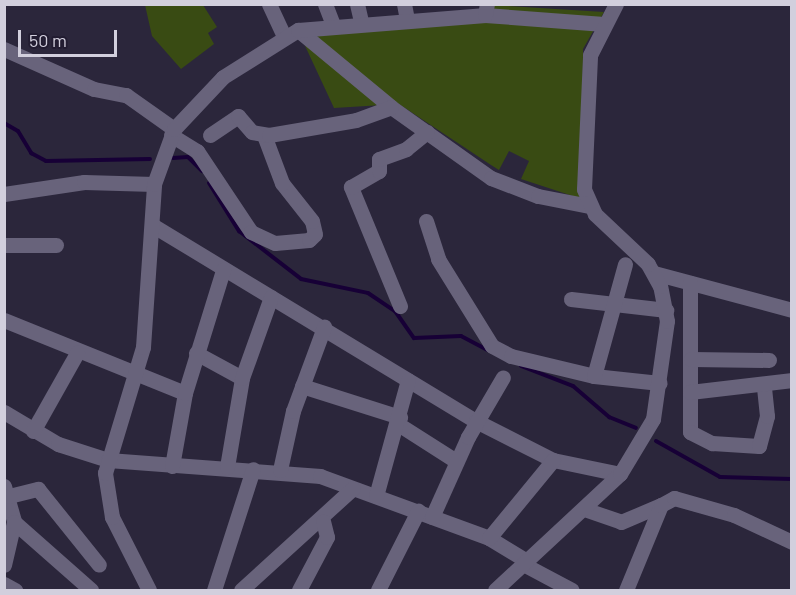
<!DOCTYPE html>
<html>
<head>
<meta charset="utf-8">
<style>
	body { margin:0 }
	#map { position:relative; width:796px; height:595px; overflow:hidden; background:#2b263b; font-family:Barlow,sans-serif }
	div>[style] { position:absolute }
	.green>* { inset:0; background:#394b13 }
	.stream>* { height:4px; margin:-2px; padding:0 2px; transform-origin:2px; border-radius:2px; background:#170036 }
	.minor>* { height:15px; margin:-7.5px; padding:0 7.5px; transform-origin:7.5px; border-radius:7.5px; background:#68637b }
	span { translate:-50% -50%; white-space:nowrap; text-align:center; line-height:1.15; -webkit-text-stroke:6px #221c31; paint-order:stroke }
	.frame { position:absolute; inset:0; border:6px solid #d2cfdd; pointer-events:none }
	.scale { position:absolute; left:18px; top:30px; width:99px; height:27px; box-sizing:border-box; border:3px solid #d2cfdd; border-top:0; padding-left:8px; font-size:18px; line-height:21px; white-space:nowrap; color:#d2cfdd; -webkit-text-stroke:4px #221c31; paint-order:stroke }
</style>
</head>
<body>
<div id="map">
	<div class="green">
		<div style="clip-path:polygon(145px 5px,203px 5px,217px 27px,208px 33px,214px 44px,181px 69px,152px 36px)"></div>
		<div style="clip-path:polygon(493px 5px,604px 12px,583px 49px,582px 199px,521px 179px,529px 161px,509px 151px,499px 170px,491px 165px,399px 104px,334px 108px,300px 35px,464px 16px)"></div>
	</div>
	<div class="stream">
		<div style="left:4px;top:123px;width:16px;rotate:30deg"></div>
		<div style="left:18px;top:131px;width:26px;rotate:59deg"></div>
		<div style="left:31px;top:153px;width:17px;rotate:28deg"></div>
		<div style="left:46px;top:161px;width:104px;rotate:-1.1deg"></div>
		<div style="left:173px;top:158px;width:15px;rotate:-4deg"></div>
		<div style="left:188px;top:157px;width:20px;rotate:45deg"></div>
		<div style="left:209px;top:183px;width:57px;rotate:58deg"></div>
		<div style="left:239px;top:231px;width:78px;rotate:37.7deg"></div>
		<div style="left:301px;top:279px;width:68px;rotate:11.8deg"></div>
		<div style="left:368px;top:293px;width:32px;rotate:34deg"></div>
		<div style="left:395px;top:311px;width:33px;rotate:55deg"></div>
		<div style="left:414px;top:338px;width:47px;rotate:-2.4deg"></div>
		<div style="left:461px;top:336px;width:30px;rotate:28deg"></div>
		<div style="left:521px;top:366px;width:56px;rotate:21deg"></div>
		<div style="left:573px;top:386px;width:48px;rotate:40.7deg"></div>
		<div style="left:609px;top:417px;width:29px;rotate:22deg"></div>
		<div style="left:656px;top:441px;width:73px;rotate:29.4deg"></div>
		<div style="left:720px;top:477px;width:72px;rotate:1.6deg"></div>
	</div>
	<div class="minor">
		<div style="left:269px;top:4px;width:35px;rotate:65deg"></div>
		<div style="left:325px;top:4px;width:22px;rotate:69deg"></div>
		<div style="left:357px;top:4px;width:18px;rotate:77deg"></div>
		<div style="left:404px;top:4px;width:16px;rotate:79deg"></div>
		<div style="left:485px;top:15px;width:119px;rotate:4.3deg"></div>
		<div style="left:298px;top:30px;width:121px;rotate:39.6deg"></div>
		<div style="left:391px;top:107px;width:123px;rotate:35.4deg"></div>
		<div style="left:491px;top:178px;width:50px;rotate:21deg"></div>
		<div style="left:538px;top:196px;width:53px;rotate:10.9deg"></div>
		<div style="left:4px;top:49px;width:98px;rotate:24deg"></div>
		<div style="left:94px;top:89px;width:33px;rotate:11deg"></div>
		<div style="left:126px;top:95px;width:59px;rotate:35.3deg"></div>
		<div style="left:171px;top:135px;width:31px;rotate:32deg"></div>
		<div style="left:197px;top:151px;width:97px;rotate:56.3deg"></div>
		<div style="left:251px;top:232px;width:26px;rotate:25deg"></div>
		<div style="left:275px;top:243px;width:34px;rotate:-5deg"></div>
		<div style="left:309px;top:240px;width:8px;rotate:-45deg"></div>
		<div style="left:315px;top:234px;width:13px;rotate:-103deg"></div>
		<div style="left:312px;top:221px;width:48px;rotate:-128.3deg"></div>
		<div style="left:282px;top:183px;width:51px;rotate:-110.6deg"></div>
		<div style="left:210px;top:135px;width:34px;rotate:-34deg"></div>
		<div style="left:238px;top:116px;width:21px;rotate:49deg"></div>
		<div style="left:252px;top:132px;width:17px;rotate:10deg"></div>
		<div style="left:269px;top:135px;width:88px;rotate:-9.8deg"></div>
		<div style="left:356px;top:120px;width:37px;rotate:-20deg"></div>
		<div style="left:4px;top:194px;width:81px;rotate:-8.5deg"></div>
		<div style="left:84px;top:182px;width:70px;rotate:1.6deg"></div>
		<div style="left:426px;top:221px;width:40px;rotate:72deg"></div>
		<div style="left:438px;top:259px;width:102px;rotate:58.2deg"></div>
		<div style="left:492px;top:346px;width:21px;rotate:28deg"></div>
		<div style="left:511px;top:356px;width:85px;rotate:13.5deg"></div>
		<div style="left:594px;top:376px;width:66px;rotate:6.1deg"></div>
		<div style="left:152px;top:225px;width:379px;rotate:31.2deg"></div>
		<div style="left:476px;top:421px;width:86px;rotate:26.9deg"></div>
		<div style="left:553px;top:460px;width:68px;rotate:11.8deg"></div>
		<div style="left:4px;top:245px;width:52px"></div>
		<div style="left:654px;top:273px;width:143px;rotate:15deg"></div>
		<div style="left:690px;top:283px;width:149px;rotate:90deg"></div>
		<div style="left:690px;top:432px;width:25px;rotate:27deg"></div>
		<div style="left:712px;top:443px;width:47px;rotate:3.7deg"></div>
		<div style="left:759px;top:446px;width:31px;rotate:-75deg"></div>
		<div style="left:767px;top:416px;width:30px;rotate:-96deg"></div>
		<div style="left:571px;top:299px;width:96px;rotate:6.6deg"></div>
		<div style="left:400px;top:306px;width:129px;rotate:-112.4deg"></div>
		<div style="left:351px;top:187px;width:32px;rotate:-30deg"></div>
		<div style="left:379px;top:171px;width:12px;rotate:-90deg"></div>
		<div style="left:379px;top:159px;width:29px;rotate:-20deg"></div>
		<div style="left:406px;top:149px;width:27px;rotate:-39deg"></div>
		<div style="left:4px;top:320px;width:195px;rotate:22deg"></div>
		<div style="left:196px;top:353px;width:52px;rotate:28.5deg"></div>
		<div style="left:691px;top:359px;width:78px;rotate:0.7deg"></div>
		<div style="left:594px;top:376px;width:116px;rotate:-74.5deg"></div>
		<div style="left:302px;top:386px;width:103px;rotate:17.6deg"></div>
		<div style="left:690px;top:392px;width:103px;rotate:-6.7deg"></div>
		<div style="left:4px;top:412px;width:63px;rotate:30.7deg"></div>
		<div style="left:58px;top:444px;width:52px;rotate:17.7deg"></div>
		<div style="left:108px;top:460px;width:213px;rotate:4.3deg"></div>
		<div style="left:320px;top:476px;width:180px;rotate:20.1deg"></div>
		<div style="left:489px;top:538px;width:44px;rotate:31.2deg"></div>
		<div style="left:398px;top:424px;width:69px;rotate:32.5deg"></div>
		<div style="left:33px;top:431px;width:90px;rotate:-60.6deg"></div>
		<div style="left:172px;top:466px;width:74px;rotate:-79.9deg"></div>
		<div style="left:185px;top:393px;width:129px;rotate:-72.8deg"></div>
		<div style="left:227px;top:467px;width:90px;rotate:-80.4deg"></div>
		<div style="left:242px;top:378px;width:86px;rotate:-70.3deg"></div>
		<div style="left:280px;top:470px;width:60px;rotate:-77.6deg"></div>
		<div style="left:293px;top:411px;width:90px;rotate:-69.7deg"></div>
		<div style="left:4px;top:486px;width:37px;rotate:74deg"></div>
		<div style="left:14px;top:522px;width:44px;rotate:103.1deg"></div>
		<div style="left:9px;top:496px;width:30px;rotate:-14deg"></div>
		<div style="left:38px;top:489px;width:97px;rotate:51.2deg"></div>
		<div style="left:376px;top:496px;width:120px;rotate:-74.6deg"></div>
		<div style="left:584px;top:509px;width:39px;rotate:19deg"></div>
		<div style="left:621px;top:522px;width:43px;rotate:-23deg"></div>
		<div style="left:432px;top:517px;width:88px;rotate:-65.8deg"></div>
		<div style="left:468px;top:437px;width:69px;rotate:-59.7deg"></div>
		<div style="left:14px;top:522px;width:103px;rotate:41.4deg"></div>
		<div style="left:489px;top:538px;width:101px;rotate:-50.6deg"></div>
		<div style="left:523px;top:564px;width:55px;rotate:28deg"></div>
		<div style="left:4px;top:584px;width:13px;rotate:29deg"></div>
		<div style="left:149px;top:590px;width:82px;rotate:-116.9deg"></div>
		<div style="left:112px;top:517px;width:45px;rotate:-99deg"></div>
		<div style="left:105px;top:473px;width:132px;rotate:-73.2deg"></div>
		<div style="left:143px;top:347px;width:163px;rotate:-86.1deg"></div>
		<div style="left:154px;top:184px;width:59px;rotate:-70deg"></div>
		<div style="left:174px;top:129px;width:71px;rotate:-46.7deg"></div>
		<div style="left:223px;top:77px;width:89px;rotate:-32.1deg"></div>
		<div style="left:298px;top:30px;width:188px;rotate:-4.6deg"></div>
		<div style="left:485px;top:15px;width:11px;rotate:-80deg"></div>
		<div style="left:214px;top:590px;width:127px;rotate:-72.1deg"></div>
		<div style="left:241px;top:590px;width:151px;rotate:-42.3deg"></div>
		<div style="left:299px;top:590px;width:60px;rotate:-62.2deg"></div>
		<div style="left:327px;top:537px;width:16px;rotate:-104deg"></div>
		<div style="left:378px;top:590px;width:89px;rotate:-63.1deg"></div>
		<div style="left:495px;top:590px;width:171px;rotate:-42.9deg"></div>
		<div style="left:620px;top:474px;width:64px;rotate:-59deg"></div>
		<div style="left:653px;top:419px;width:99px;rotate:-81.9deg"></div>
		<div style="left:667px;top:321px;width:36px;rotate:-101deg"></div>
		<div style="left:660px;top:286px;width:25px;rotate:-119deg"></div>
		<div style="left:648px;top:264px;width:73px;rotate:-136.7deg"></div>
		<div style="left:595px;top:214px;width:27px;rotate:-114deg"></div>
		<div style="left:584px;top:189px;width:134px;rotate:-87.4deg"></div>
		<div style="left:590px;top:55px;width:57px;rotate:-63deg"></div>
		<div style="left:626px;top:590px;width:92px;rotate:-67.6deg"></div>
		<div style="left:661px;top:505px;width:15px;rotate:-28deg"></div>
		<div style="left:674px;top:498px;width:62px;rotate:15.8deg"></div>
		<div style="left:734px;top:515px;width:64px;rotate:25deg"></div>
	</div>
	<div class="frame"></div>
	<div class="scale">50 m</div>
</div>
</body>
</html>
